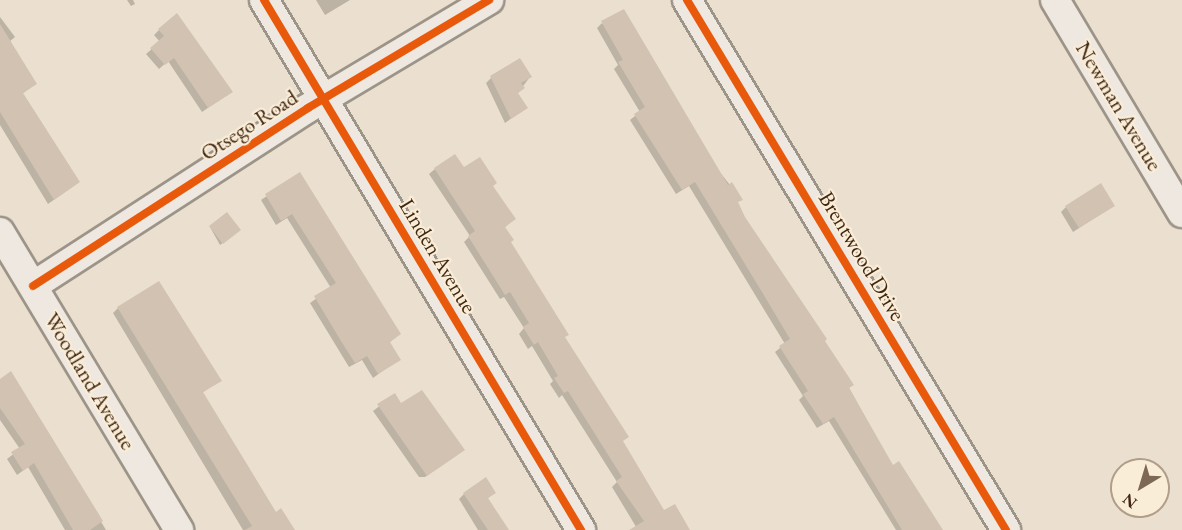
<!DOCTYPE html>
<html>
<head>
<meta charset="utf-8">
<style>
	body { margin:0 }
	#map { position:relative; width:1182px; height:530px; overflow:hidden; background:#ebe0cf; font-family:"EB Garamond",serif }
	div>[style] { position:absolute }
	.shadow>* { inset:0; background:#0003 }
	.building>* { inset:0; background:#d2c2b2 }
	.roads { filter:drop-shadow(2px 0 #9d9488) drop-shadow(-2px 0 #9d9488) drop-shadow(0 2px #9d9488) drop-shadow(0 -2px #9d9488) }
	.minor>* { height:28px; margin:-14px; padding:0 14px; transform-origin:14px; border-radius:14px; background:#eee8e0 }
	.cycleway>* { height:8px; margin:-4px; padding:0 4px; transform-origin:4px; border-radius:4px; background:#e8590c }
	span { translate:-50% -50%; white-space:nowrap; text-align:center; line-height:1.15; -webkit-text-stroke:4.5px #faedd8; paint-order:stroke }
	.street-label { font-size:22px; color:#402712 }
	.north { position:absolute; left:1110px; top:458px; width:60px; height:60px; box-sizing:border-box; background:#faedd8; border:2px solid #b09e89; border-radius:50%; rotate:218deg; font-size:16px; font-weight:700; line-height:24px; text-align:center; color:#402712 }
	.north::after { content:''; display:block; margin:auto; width:21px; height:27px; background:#7c6854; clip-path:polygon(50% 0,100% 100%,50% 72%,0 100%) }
</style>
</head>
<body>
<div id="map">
	<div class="shadow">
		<div style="clip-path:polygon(127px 0,133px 0,135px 4px,131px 6px)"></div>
		<div style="clip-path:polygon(316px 0,350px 0,325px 15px)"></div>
		<div style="clip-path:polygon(0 17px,15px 37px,9px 42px,35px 84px,22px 94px,79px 182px,48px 204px,0 125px)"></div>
		<div style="clip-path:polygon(602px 23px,741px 199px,737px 203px,744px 217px,823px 341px,893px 467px,936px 530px,896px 530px,829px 421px,817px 428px,799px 400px,803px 396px,775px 352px,785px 344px,689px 186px,676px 194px,630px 120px,640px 112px,614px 69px,618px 65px,597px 28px)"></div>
		<div style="clip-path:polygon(159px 30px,231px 92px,202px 112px,168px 61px,159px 69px,146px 54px,160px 42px,154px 35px)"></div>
		<div style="clip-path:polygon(530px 77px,517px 94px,526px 108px,505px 123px,486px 83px,491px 78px)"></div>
		<div style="clip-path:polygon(435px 169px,464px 169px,492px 186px,514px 219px,504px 228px,509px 243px,622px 442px,663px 512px,688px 530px,638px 530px,612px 487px,617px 482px,562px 395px,559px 398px,550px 384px,553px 381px,532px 346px,528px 349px,519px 334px,524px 328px,504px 297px,500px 299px,464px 242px,470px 236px,429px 174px)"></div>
		<div style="clip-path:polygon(299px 174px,399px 334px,389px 343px,399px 359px,373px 378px,362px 360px,349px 367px,310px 303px,331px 288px,287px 218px,276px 225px,261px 200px)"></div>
		<div style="clip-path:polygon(1113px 206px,1073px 232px,1061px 212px,1066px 207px)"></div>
		<div style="clip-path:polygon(210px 227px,237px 232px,220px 245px)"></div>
		<div style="clip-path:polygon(118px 308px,220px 380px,202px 393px,275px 514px,293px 530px,243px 530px,113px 313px)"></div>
		<div style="clip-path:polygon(11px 373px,106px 530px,65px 530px,28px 467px,17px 475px,7px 459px,20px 449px,0 420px,0 381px)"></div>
		<div style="clip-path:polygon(394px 395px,400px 405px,457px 455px,425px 477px,419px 477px,373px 411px)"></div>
		<div style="clip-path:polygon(494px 492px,487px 499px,507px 530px,478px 530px,459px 499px,464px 494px)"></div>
	</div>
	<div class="building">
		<div style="clip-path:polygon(624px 9px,728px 185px,732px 182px,743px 200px,738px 202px,745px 217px,827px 339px,825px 341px,854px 385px,849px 388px,893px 465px,899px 461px,943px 530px,902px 530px,834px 417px,823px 424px,803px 394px,808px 391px,779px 346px,790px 339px,762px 292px,695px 182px,682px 190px,634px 114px,645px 107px,618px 62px,623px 60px,601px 21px)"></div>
		<div style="clip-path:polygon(177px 13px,233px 92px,208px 108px,174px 58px,165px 65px,150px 48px,164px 36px,158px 29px)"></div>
		<div style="clip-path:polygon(0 24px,37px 84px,23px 93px,80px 182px,54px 200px,0 112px)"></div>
		<div style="clip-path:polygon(520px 58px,532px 77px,521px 83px,525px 88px,518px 93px,528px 108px,511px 119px,490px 76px)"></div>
		<div style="clip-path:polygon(455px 154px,464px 167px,480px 157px,497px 183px,493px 186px,516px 219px,505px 227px,514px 240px,511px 242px,569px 335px,565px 337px,629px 437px,623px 441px,664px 510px,675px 504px,690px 530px,629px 530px,644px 521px,616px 481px,622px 477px,568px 391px,564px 393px,554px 378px,558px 376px,538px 342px,534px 345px,523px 327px,529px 323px,510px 292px,505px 295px,468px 236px,475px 231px,434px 168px)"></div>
		<div style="clip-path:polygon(300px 172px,401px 334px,390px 342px,401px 360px,378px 374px,367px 356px,355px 363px,341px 341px,314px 296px,336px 283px,292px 214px,281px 221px,265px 194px)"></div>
		<div style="clip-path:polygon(1101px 183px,1115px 206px,1079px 228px,1065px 206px)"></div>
		<div style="clip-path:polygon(227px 212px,241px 230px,223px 244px,209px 226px)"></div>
		<div style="clip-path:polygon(159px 281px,222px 381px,203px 392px,276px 512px,281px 508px,295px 530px,245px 530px,252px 526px,117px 307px)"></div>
		<div style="clip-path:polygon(11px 371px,103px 521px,90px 530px,73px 530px,34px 463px,23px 471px,11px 452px,25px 444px,0 408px,0 379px)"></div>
		<div style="clip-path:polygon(422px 390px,465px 450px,427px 476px,377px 404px,395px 393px,401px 403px)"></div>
		<div style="clip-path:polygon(486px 477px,496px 493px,488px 498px,509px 530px,488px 530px,463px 493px)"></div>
	</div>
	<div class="roads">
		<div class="minor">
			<div style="left:264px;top:0;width:618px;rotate:59.12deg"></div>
			<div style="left:687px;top:0;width:619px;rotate:58.96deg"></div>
			<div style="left:1055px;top:0;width:248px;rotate:59.2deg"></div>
			<div style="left:0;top:232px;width:348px;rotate:59deg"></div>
			<div style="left:33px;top:286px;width:328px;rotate:-32.9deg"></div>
			<div style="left:308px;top:108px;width:211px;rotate:-30.8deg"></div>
		</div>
	</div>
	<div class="cycleway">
		<div style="left:264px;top:0;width:618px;rotate:59.12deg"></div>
		<div style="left:687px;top:0;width:619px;rotate:58.96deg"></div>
		<div style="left:33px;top:286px;width:328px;rotate:-32.9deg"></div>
		<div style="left:308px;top:108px;width:211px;rotate:-30.8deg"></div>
	</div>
	<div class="street-label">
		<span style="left:1119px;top:106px;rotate:59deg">Newman Avenue</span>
		<span style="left:249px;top:125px;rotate:-33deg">Otsego Road</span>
		<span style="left:438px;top:256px;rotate:59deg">Linden Avenue</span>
		<span style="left:862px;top:256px;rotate:59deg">Brentwood Drive</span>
		<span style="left:90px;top:381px;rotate:59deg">Woodland Avenue</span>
	</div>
	<div class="north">N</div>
</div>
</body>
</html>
